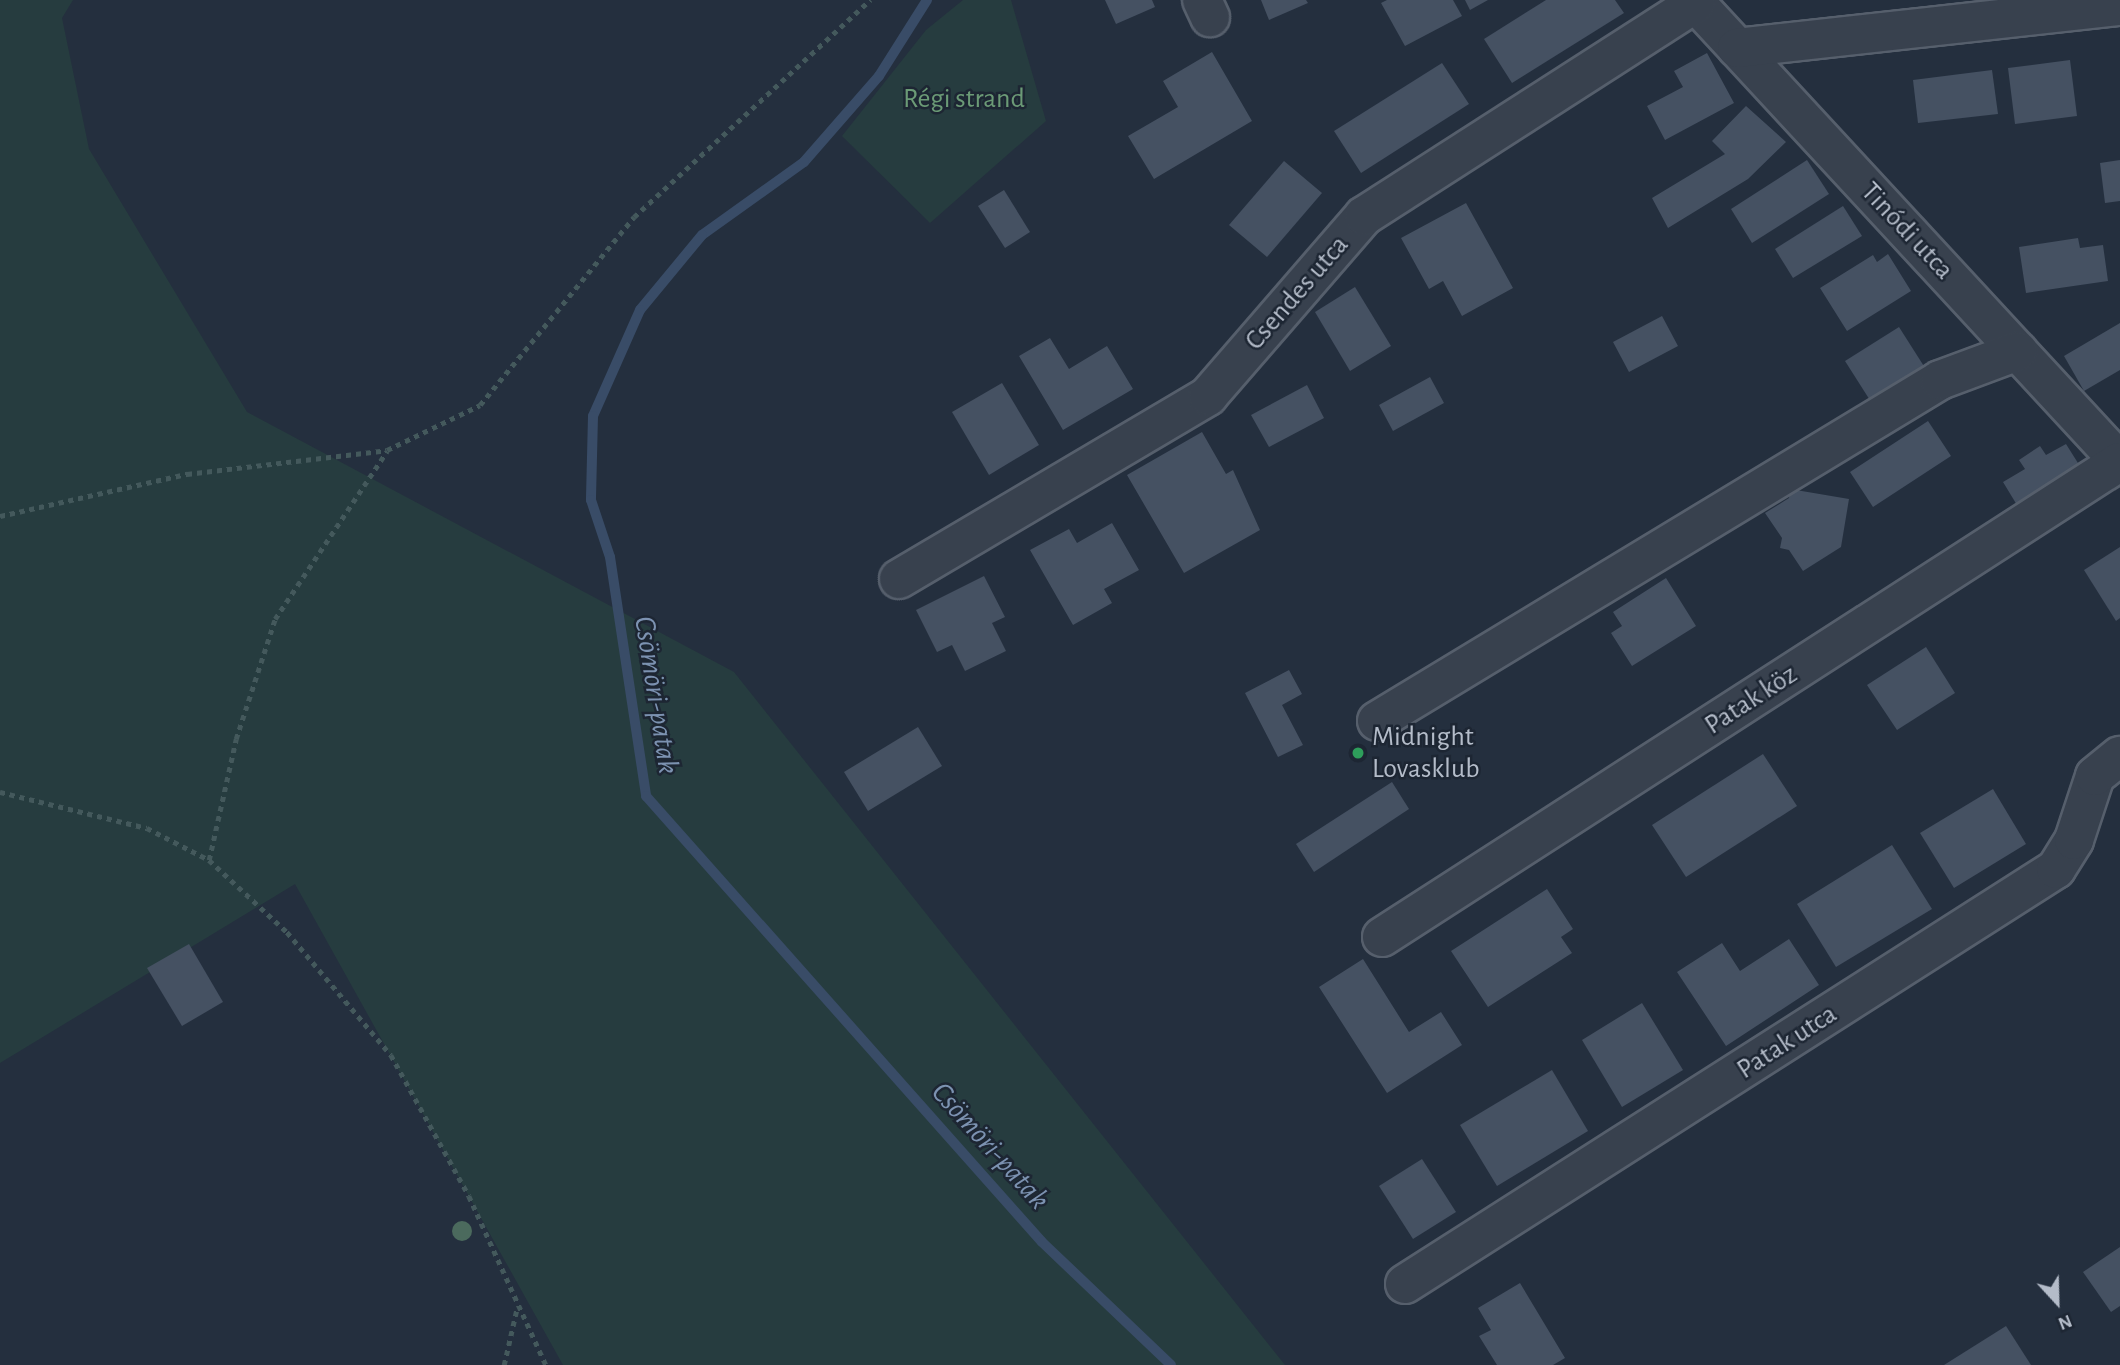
<!DOCTYPE html>
<html>
<head>
<meta charset="utf-8">
<style>
	body { margin:0 }
	#map { position:relative; width:2120px; height:1365px; overflow:hidden; background:#242f3e; font-family:"Alegreya Sans",sans-serif }
	div>[style] { position:absolute }
	.green>* { inset:0; background:#263c3f }
	.stream>* { height:10px; margin:-5px; padding:0 5px; transform-origin:5px; border-radius:5px; background:#394c67 }
	.building>* { inset:0; background:#455162 }
	.path>* { height:4.5px; margin-top:-2.25px; transform-origin:0; background:repeating-linear-gradient(90deg,#44595c 0 5px,transparent 0 10px) }
	.roads { filter:drop-shadow(2px 0 #565f6c) drop-shadow(-2px 0 #565f6c) drop-shadow(0 2px #565f6c) drop-shadow(0 -2px #565f6c) }
	.minor>* { height:38px; margin:-19px; padding:0 19px; transform-origin:19px; border-radius:19px; background:#38414e }
	.trees>* { width:20px; height:20px; margin:-10px; border-radius:50%; background:#4b6a5d }
	.dots>* { width:19px; height:19px; translate:-50% -50%; box-sizing:border-box; border:4px solid #1d2633; border-radius:50% }
	span { translate:-50% -50%; white-space:nowrap; text-align:center; line-height:1.15; -webkit-text-stroke:5px #1d2633; paint-order:stroke }
	.park-label { font-size:28px; color:#6b9a76 }
	.street-label { font-size:28px; color:#b4bcc9 }
	.poi-label { font-size:28px; color:#b4bcc9 }
	.left { translate:0 -50%; text-align:left }
	.water-label { font-size:30px; color:#7c92b1; font-style:italic }
	.north { position:absolute; left:2022px; top:1267px; width:70px; height:70px; -webkit-text-stroke:5px #1d2633; paint-order:stroke; rotate:158deg; font-size:19px; font-weight:700; line-height:28px; text-align:center; color:#b4bcc9 }
	.north::after { content:''; display:block; margin:auto; width:24px; height:32px; background:#b4bcc9; clip-path:polygon(50% 0,100% 100%,50% 72%,0 100%) }
</style>
</head>
<body>
<div id="map">
	<div class="green">
		<div style="clip-path:polygon(0 0,73px 0,62px 18px,89px 149px,247px 412px,734px 672px,1285px 1365px,563px 1365px,295px 884px,0 1063px)"></div>
		<div style="clip-path:polygon(963px 0,1011px 0,1046px 121px,930px 223px,842px 136px,926px 30px)"></div>
	</div>
	<div class="stream">
		<div style="left:927px;top:0;width:90px;rotate:122.3deg"></div>
		<div style="left:879px;top:76px;width:114px;rotate:131.1deg"></div>
		<div style="left:804px;top:162px;width:125px;rotate:144.4deg"></div>
		<div style="left:702px;top:235px;width:97px;rotate:129.6deg"></div>
		<div style="left:640px;top:310px;width:116px;rotate:113.9deg"></div>
		<div style="left:593px;top:416px;width:84px;rotate:91.4deg"></div>
		<div style="left:591px;top:500px;width:60px;rotate:71.6deg"></div>
		<div style="left:610px;top:557px;width:242px;rotate:81.4deg"></div>
		<div style="left:646px;top:796px;width:596px;rotate:48.4deg"></div>
		<div style="left:1042px;top:1242px;width:178px;rotate:43.6deg"></div>
	</div>
	<div class="building">
		<div style="clip-path:polygon(1105px 0,1152px 0,1155px 7px,1116px 24px)"></div>
		<div style="clip-path:polygon(1261px 0,1306px 0,1308px 3px,1269px 20px)"></div>
		<div style="clip-path:polygon(1387px 0,1453px 0,1462px 16px,1405px 46px,1381px 3px)"></div>
		<div style="clip-path:polygon(1465px 0,1488px 0,1470px 10px)"></div>
		<div style="clip-path:polygon(1546px 0,1615px 0,1624px 13px,1512px 83px,1484px 39px)"></div>
		<div style="clip-path:polygon(1212px 52px,1252px 121px,1154px 179px,1128px 136px,1178px 107px,1163px 81px)"></div>
		<div style="clip-path:polygon(1707px 53px,1734px 103px,1665px 140px,1647px 106px,1683px 87px,1674px 71px)"></div>
		<div style="clip-path:polygon(2070px 60px,2077px 116px,2015px 124px,2008px 68px)"></div>
		<div style="clip-path:polygon(1442px 63px,1469px 104px,1361px 173px,1334px 131px)"></div>
		<div style="clip-path:polygon(1992px 70px,1998px 114px,1918px 123px,1913px 80px)"></div>
		<div style="clip-path:polygon(1746px 106px,1786px 142px,1748px 179px,1668px 228px,1652px 198px,1725px 154px,1712px 141px)"></div>
		<div style="clip-path:polygon(1807px 160px,1829px 194px,1752px 243px,1731px 209px)"></div>
		<div style="clip-path:polygon(2120px 160px,2120px 201px,2105px 203px,2100px 163px)"></div>
		<div style="clip-path:polygon(1284px 161px,1322px 193px,1267px 257px,1229px 225px)"></div>
		<div style="clip-path:polygon(1004px 190px,1030px 232px,1005px 248px,978px 206px)"></div>
		<div style="clip-path:polygon(1466px 203px,1513px 288px,1462px 316px,1443px 281px,1429px 289px,1401px 238px)"></div>
		<div style="clip-path:polygon(1843px 206px,1862px 236px,1793px 278px,1775px 249px)"></div>
		<div style="clip-path:polygon(2078px 238px,2080px 248px,2103px 245px,2108px 281px,2026px 293px,2019px 247px)"></div>
		<div style="clip-path:polygon(1888px 254px,1911px 291px,1847px 331px,1820px 288px,1873px 255px,1877px 262px)"></div>
		<div style="clip-path:polygon(1355px 287px,1391px 346px,1350px 371px,1315px 312px)"></div>
		<div style="clip-path:polygon(1662px 316px,1678px 346px,1629px 372px,1613px 342px)"></div>
		<div style="clip-path:polygon(2120px 323px,2120px 370px,2084px 391px,2064px 356px)"></div>
		<div style="clip-path:polygon(1899px 327px,1927px 371px,1873px 405px,1845px 361px)"></div>
		<div style="clip-path:polygon(1050px 338px,1069px 369px,1107px 346px,1133px 389px,1063px 430px,1019px 356px)"></div>
		<div style="clip-path:polygon(1430px 377px,1444px 403px,1393px 431px,1379px 405px)"></div>
		<div style="clip-path:polygon(1002px 383px,1039px 445px,989px 475px,952px 412px)"></div>
		<div style="clip-path:polygon(1307px 385px,1324px 418px,1269px 447px,1251px 415px)"></div>
		<div style="clip-path:polygon(1928px 421px,1951px 456px,1873px 507px,1850px 472px)"></div>
		<div style="clip-path:polygon(1202px 432px,1226px 474px,1233px 470px,1260px 530px,1184px 573px,1127px 475px)"></div>
		<div style="clip-path:polygon(2066px 444px,2083px 471px,2020px 510px,2003px 482px,2025px 469px,2019px 460px,2040px 446px,2046px 455px)"></div>
		<div style="clip-path:polygon(1790px 489px,1849px 499px,1841px 547px,1803px 571px,1789px 550px,1780px 548px,1782px 538px,1765px 513px,1789px 498px)"></div>
		<div style="clip-path:polygon(1112px 523px,1139px 570px,1104px 589px,1112px 603px,1073px 625px,1030px 550px,1069px 529px,1077px 543px)"></div>
		<div style="clip-path:polygon(2120px 547px,2120px 618px,2116px 621px,2084px 570px)"></div>
		<div style="clip-path:polygon(984px 576px,1005px 617px,992px 623px,1006px 651px,965px 671px,952px 645px,937px 652px,916px 610px)"></div>
		<div style="clip-path:polygon(1666px 578px,1696px 626px,1632px 666px,1611px 633px,1622px 626px,1613px 612px)"></div>
		<div style="clip-path:polygon(1926px 647px,1955px 693px,1897px 730px,1867px 685px)"></div>
		<div style="clip-path:polygon(1289px 670px,1302px 694px,1282px 705px,1303px 745px,1278px 757px,1245px 693px)"></div>
		<div style="clip-path:polygon(918px 727px,942px 766px,868px 811px,844px 772px)"></div>
		<div style="clip-path:polygon(1763px 754px,1797px 806px,1686px 877px,1652px 825px)"></div>
		<div style="clip-path:polygon(1392px 782px,1409px 809px,1314px 872px,1296px 844px)"></div>
		<div style="clip-path:polygon(1993px 789px,2026px 844px,1954px 888px,1920px 833px)"></div>
		<div style="clip-path:polygon(1892px 845px,1932px 909px,1836px 967px,1797px 904px)"></div>
		<div style="clip-path:polygon(1547px 889px,1573px 929px,1561px 937px,1572px 953px,1488px 1007px,1451px 951px)"></div>
		<div style="clip-path:polygon(1789px 939px,1819px 985px,1726px 1046px,1677px 972px,1722px 943px,1740px 971px)"></div>
		<div style="clip-path:polygon(189px 944px,223px 1002px,182px 1026px,147px 968px)"></div>
		<div style="clip-path:polygon(1363px 959px,1409px 1032px,1441px 1012px,1462px 1045px,1387px 1093px,1319px 987px)"></div>
		<div style="clip-path:polygon(1642px 1003px,1683px 1070px,1622px 1107px,1582px 1040px)"></div>
		<div style="clip-path:polygon(1552px 1070px,1588px 1131px,1497px 1186px,1460px 1125px)"></div>
		<div style="clip-path:polygon(1422px 1159px,1456px 1212px,1413px 1239px,1379px 1186px)"></div>
		<div style="clip-path:polygon(2120px 1247px,2120px 1306px,2111px 1312px,2083px 1272px)"></div>
		<div style="clip-path:polygon(1520px 1283px,1565px 1358px,1553px 1365px,1497px 1365px,1479px 1336px,1491px 1330px,1478px 1308px)"></div>
		<div style="clip-path:polygon(2006px 1326px,2031px 1365px,1944px 1365px)"></div>
	</div>
	<div class="path">
		<div style="left:0;top:516px;width:192px;rotate:-12.7deg"></div>
		<div style="left:187px;top:474px;width:201px;rotate:-6.8deg"></div>
		<div style="left:387px;top:450px;width:103px;rotate:-25.8deg"></div>
		<div style="left:480px;top:405px;width:243px;rotate:-50.7deg"></div>
		<div style="left:634px;top:217px;width:321px;rotate:-42.6deg"></div>
		<div style="left:0;top:792px;width:151px;rotate:13.8deg"></div>
		<div style="left:147px;top:828px;width:70px;rotate:27.3deg"></div>
		<div style="left:209px;top:860px;width:106px;rotate:42.7deg"></div>
		<div style="left:287px;top:932px;width:161px;rotate:49.8deg"></div>
		<div style="left:391px;top:1055px;width:161px;rotate:61deg"></div>
		<div style="left:469px;top:1196px;width:186px;rotate:65.5deg"></div>
		<div style="left:209px;top:860px;width:124px;rotate:-77.4deg"></div>
		<div style="left:236px;top:739px;width:126px;rotate:-72deg"></div>
		<div style="left:275px;top:619px;width:202px;rotate:-56.3deg"></div>
		<div style="left:504px;top:1365px;width:58px;rotate:-77.2deg"></div>
	</div>
	<div class="roads">
		<div class="minor">
			<div style="left:1202px;top:0;width:19px;rotate:65deg"></div>
			<div style="left:1693px;top:0;width:629px;rotate:47.25deg"></div>
			<div style="left:1737px;top:48px;width:385px;rotate:-6.3deg"></div>
			<div style="left:899px;top:579px;width:359px;rotate:-30.6deg"></div>
			<div style="left:1208px;top:396px;width:238px;rotate:-49.1deg"></div>
			<div style="left:1364px;top:216px;width:394px;rotate:-32.7deg"></div>
			<div style="left:1377px;top:721px;width:658px;rotate:-31.2deg"></div>
			<div style="left:1940px;top:380px;width:83px;rotate:-20.4deg"></div>
			<div style="left:1382px;top:937px;width:877px;rotate:-32.8deg"></div>
			<div style="left:1405px;top:1284px;width:772px;rotate:-32.52deg"></div>
			<div style="left:2056px;top:869px;width:34px;rotate:-58deg"></div>
			<div style="left:2074px;top:840px;width:67px;rotate:-71.8deg"></div>
			<div style="left:2095px;top:776px;width:32px;rotate:-39deg"></div>
		</div>
	</div>
	<div class="trees">
		<div style="left:462px;top:1231px"></div>
	</div>
	<div class="dots">
		<div style="left:1358px;top:753px;background:#2e9e5b"></div>
	</div>
	<div class="park-label">
		<span style="left:964px;top:99px">Régi strand</span>
	</div>
	<div class="street-label">
		<span style="left:1907px;top:231px;rotate:47deg">Tinódi utca</span>
		<span style="left:1297px;top:293px;rotate:-49deg">Csendes utca</span>
		<span style="left:1751px;top:700px;rotate:-33deg">Patak köz</span>
		<span style="left:1787px;top:1042px;rotate:-33deg">Patak utca</span>
	</div>
	<div class="poi-label">
		<span class="left" style="left:1372px;top:753px">Midnight<br>Lovasklub</span>
	</div>
	<div class="water-label">
		<span style="left:656px;top:695px;rotate:81deg">Csömöri-patak</span>
		<span style="left:990px;top:1146px;rotate:48deg">Csömöri-patak</span>
	</div>
	<div class="north">N</div>
</div>
</body>
</html>
